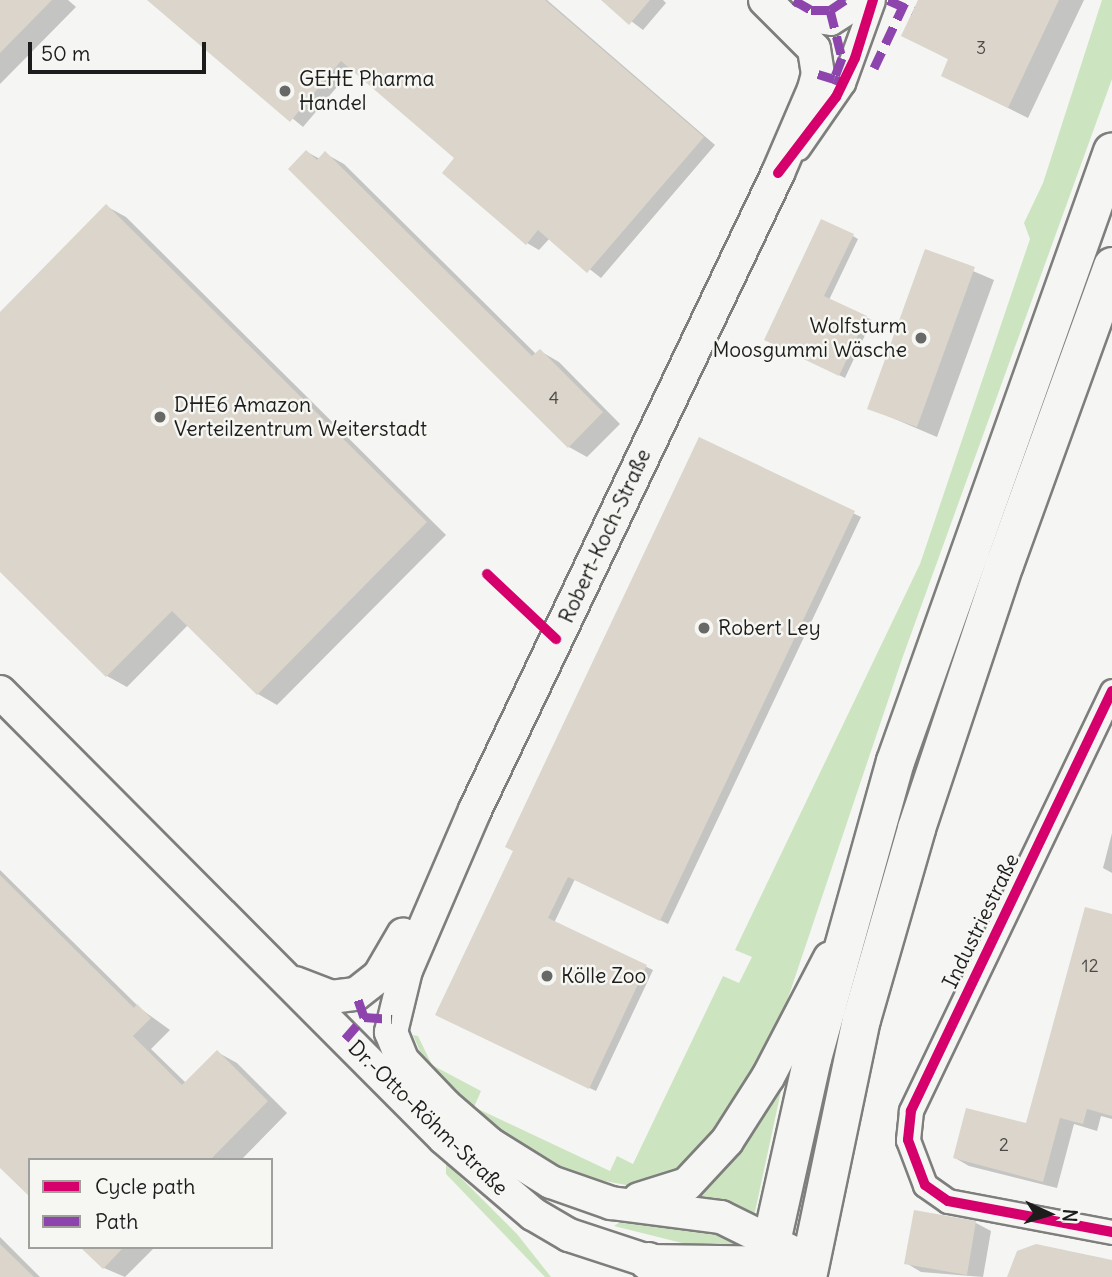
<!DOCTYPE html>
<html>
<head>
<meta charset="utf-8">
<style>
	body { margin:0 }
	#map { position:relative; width:1112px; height:1277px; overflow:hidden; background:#f5f5f3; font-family:Delius,sans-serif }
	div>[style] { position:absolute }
	.green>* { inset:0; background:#cce5c0 }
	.shadow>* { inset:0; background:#0003 }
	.building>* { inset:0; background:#dbd5cb }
	.roads { filter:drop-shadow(2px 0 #7e7e7d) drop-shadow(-2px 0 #7e7e7d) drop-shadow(0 2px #7e7e7d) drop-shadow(0 -2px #7e7e7d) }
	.minor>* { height:23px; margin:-11.5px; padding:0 11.5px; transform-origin:11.5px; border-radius:11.5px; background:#f5f5f3 }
	.secondary>* { height:32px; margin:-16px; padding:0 16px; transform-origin:16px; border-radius:16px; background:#f5f5f3 }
	.primary>* { height:37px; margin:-18.5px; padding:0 18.5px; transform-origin:18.5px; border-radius:18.5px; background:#f5f5f3 }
	.quiet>* { height:9px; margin-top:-4.5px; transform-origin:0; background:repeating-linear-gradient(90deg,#8e44ad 0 18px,transparent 0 27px) }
	.cycleway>* { height:10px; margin:-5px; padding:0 5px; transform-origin:5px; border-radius:5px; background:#d6006c }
	.dots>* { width:19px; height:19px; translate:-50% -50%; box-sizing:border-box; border:4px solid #f6f6f2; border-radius:50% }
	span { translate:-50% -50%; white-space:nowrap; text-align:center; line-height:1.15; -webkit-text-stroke:5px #f6f6f2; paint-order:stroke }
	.number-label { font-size:18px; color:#4c4a48 }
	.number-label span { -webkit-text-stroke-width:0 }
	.poi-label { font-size:21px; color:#1c1c1c }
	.left { translate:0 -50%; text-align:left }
	.right { translate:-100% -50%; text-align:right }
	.street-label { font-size:21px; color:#1c1c1c }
	.legend { position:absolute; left:28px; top:1158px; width:245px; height:91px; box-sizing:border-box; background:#f6f6f2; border:2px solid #9f9f9c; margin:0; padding:9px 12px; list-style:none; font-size:21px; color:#1c1c1c }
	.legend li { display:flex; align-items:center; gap:14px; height:35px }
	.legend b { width:35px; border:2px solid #9f9f9c }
	.north { position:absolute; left:1014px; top:1179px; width:70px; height:70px; -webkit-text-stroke:5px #f6f6f2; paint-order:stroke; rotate:94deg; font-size:19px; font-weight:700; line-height:28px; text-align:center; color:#1c1c1c }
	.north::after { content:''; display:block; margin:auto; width:24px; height:32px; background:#1c1c1c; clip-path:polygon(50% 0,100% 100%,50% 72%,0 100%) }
	.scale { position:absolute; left:28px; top:42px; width:178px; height:32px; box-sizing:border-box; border:4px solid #1c1c1c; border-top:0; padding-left:9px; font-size:21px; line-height:24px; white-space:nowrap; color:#1c1c1c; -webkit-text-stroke:5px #f6f6f2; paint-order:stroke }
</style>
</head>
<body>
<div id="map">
	<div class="green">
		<div style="clip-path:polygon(1102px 0,1112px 0,1112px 79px,902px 659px,784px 1010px,714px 1138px,685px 1168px,631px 1186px,579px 1176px,536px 1155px,479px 1116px,425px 1063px,413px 1035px,418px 1036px,432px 1065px,481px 1091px,474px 1107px,610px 1171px,617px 1156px,633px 1164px,723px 976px,739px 983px,752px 957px,735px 950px,920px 564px,1030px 239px,1024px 223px,1043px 183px)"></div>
		<div style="clip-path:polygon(787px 1063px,753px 1221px,671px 1200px)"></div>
		<div style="clip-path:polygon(446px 1163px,517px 1234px,551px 1277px,545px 1277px,446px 1174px)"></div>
		<div style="clip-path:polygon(620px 1222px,711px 1226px,746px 1245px,702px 1248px,614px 1226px)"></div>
	</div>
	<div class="shadow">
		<div style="clip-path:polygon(0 0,68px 0,76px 7px,0 84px)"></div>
		<div style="clip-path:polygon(149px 0,547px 0,715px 145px,601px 278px,550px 238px,539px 250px,527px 243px,457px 158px,353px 68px,303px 127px)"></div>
		<div style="clip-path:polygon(603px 0,663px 0,666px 3px,643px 30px)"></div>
		<div style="clip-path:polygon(920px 0,1084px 0,1028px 118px,943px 75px,950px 60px,903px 35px)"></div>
		<div style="clip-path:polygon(307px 152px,320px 159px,326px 154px,344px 164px,536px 354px,540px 351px,559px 362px,620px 424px,587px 457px,569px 447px)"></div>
		<div style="clip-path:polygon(106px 206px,126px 217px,446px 535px,277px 705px,258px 694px,188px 625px,127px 687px,107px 676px,0 570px,0 314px)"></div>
		<div style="clip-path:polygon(853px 236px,858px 239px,829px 300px,872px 320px,845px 378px,772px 342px)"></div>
		<div style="clip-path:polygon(926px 251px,994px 280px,937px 437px,869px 408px)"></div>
		<div style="clip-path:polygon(700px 439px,861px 517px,668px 924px,575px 879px,554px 923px,653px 970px,596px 1091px,443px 1018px)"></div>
		<div style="clip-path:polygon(1112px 833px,1112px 873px,1103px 868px)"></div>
		<div style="clip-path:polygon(0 870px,141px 1009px,170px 1030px,151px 1049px,186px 1083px,217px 1052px,237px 1063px,287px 1113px,241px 1160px,30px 1160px,0 1165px)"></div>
		<div style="clip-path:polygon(1112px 916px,1112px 1119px,1101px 1116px,1097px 1131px,1074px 1124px,1057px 1188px,969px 1166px,955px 1158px,1027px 1125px)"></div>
		<div style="clip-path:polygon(915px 1212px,976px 1223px,991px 1231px,983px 1277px,921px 1272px,906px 1263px)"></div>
		<div style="clip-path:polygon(0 1237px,40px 1277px,0 1277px)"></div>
		<div style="clip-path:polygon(83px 1247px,155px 1247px,125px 1277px,104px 1268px)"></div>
	</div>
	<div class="building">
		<div style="clip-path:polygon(0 0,52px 0,0 53px)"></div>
		<div style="clip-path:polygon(147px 0,545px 0,704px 137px,587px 273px,538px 230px,526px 245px,442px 173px,454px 158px,341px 61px,290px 122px)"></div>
		<div style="clip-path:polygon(601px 0,650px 0,629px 25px)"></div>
		<div style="clip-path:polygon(918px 0,1059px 0,1008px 108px,941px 76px,948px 59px,901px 36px)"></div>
		<div style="clip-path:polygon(306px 150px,317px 160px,325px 151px,532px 356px,540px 349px,603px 412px,568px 448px,288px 169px)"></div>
		<div style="clip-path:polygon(106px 204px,427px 522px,257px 695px,172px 611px,106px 677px,0 572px,0 312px)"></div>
		<div style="clip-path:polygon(821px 219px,854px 234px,824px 296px,867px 316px,839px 376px,764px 340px)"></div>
		<div style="clip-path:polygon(925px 249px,975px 267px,917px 427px,867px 409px)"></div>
		<div style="clip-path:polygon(699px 437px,855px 511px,660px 921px,568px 877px,548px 918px,647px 965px,589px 1089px,435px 1015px,513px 851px,505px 847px)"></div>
		<div style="clip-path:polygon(0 875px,134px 1008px,137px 1004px,151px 1018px,133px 1036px,182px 1085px,217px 1050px,268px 1101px,210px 1160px,30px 1160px,30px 1197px,0 1168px)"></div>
		<div style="clip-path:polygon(1085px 907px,1112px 914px,1112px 1116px,1087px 1109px,1083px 1124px,1060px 1118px,1043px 1182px,953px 1158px,966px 1108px,1026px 1123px)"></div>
		<div style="clip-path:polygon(914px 1210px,976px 1221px,967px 1275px,904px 1264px)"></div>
		<div style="clip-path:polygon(0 1244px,34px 1277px,0 1277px)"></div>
		<div style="clip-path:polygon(1036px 1244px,1112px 1260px,1112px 1277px,1007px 1277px,1017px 1251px)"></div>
		<div style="clip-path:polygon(80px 1247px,124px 1247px,103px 1269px)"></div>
	</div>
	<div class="roads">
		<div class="minor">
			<div style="left:785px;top:17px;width:46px;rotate:7.4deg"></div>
			<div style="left:831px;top:23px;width:43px;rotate:-32.6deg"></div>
			<div style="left:798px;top:148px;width:79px;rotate:-55.3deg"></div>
			<div style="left:843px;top:83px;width:88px;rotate:-70.1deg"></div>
			<div style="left:1112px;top:691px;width:466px;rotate:115.6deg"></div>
			<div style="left:911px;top:1111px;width:29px;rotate:96deg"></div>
			<div style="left:908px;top:1140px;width:48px;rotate:69.3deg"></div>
			<div style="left:925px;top:1185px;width:28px;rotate:35deg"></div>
			<div style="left:948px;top:1201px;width:167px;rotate:10.7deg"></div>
		</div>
		<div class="secondary">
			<div style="left:765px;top:0;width:69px;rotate:45deg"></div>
			<div style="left:814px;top:49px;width:25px;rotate:81deg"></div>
			<div style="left:818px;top:74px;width:16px;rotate:105deg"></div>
			<div style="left:814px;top:89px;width:91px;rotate:113.2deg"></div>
			<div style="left:778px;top:173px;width:705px;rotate:115.44deg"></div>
			<div style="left:475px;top:810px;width:174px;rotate:113.3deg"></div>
			<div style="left:406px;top:970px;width:64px;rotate:103.6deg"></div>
			<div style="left:391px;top:1032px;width:31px;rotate:68deg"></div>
			<div style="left:403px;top:1061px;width:61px;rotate:46.3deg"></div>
			<div style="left:445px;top:1105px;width:60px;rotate:40.9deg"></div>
			<div style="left:490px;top:1144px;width:72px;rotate:31.9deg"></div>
			<div style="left:551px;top:1182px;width:64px;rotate:19.3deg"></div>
			<div style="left:611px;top:1203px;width:111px;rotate:7.3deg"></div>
			<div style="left:721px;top:1217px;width:99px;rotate:26.3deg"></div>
			<div style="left:0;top:692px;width:629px;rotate:45.13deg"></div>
			<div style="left:444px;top:1138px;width:117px;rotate:40.5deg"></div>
			<div style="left:533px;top:1214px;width:42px;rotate:30.3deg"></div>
			<div style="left:569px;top:1235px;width:83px;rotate:18.2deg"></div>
			<div style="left:648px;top:1261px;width:141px;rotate:0.8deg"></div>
			<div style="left:295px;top:983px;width:39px;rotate:21deg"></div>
			<div style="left:331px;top:997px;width:25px;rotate:-7deg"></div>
			<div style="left:356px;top:994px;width:29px;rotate:-38deg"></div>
			<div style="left:379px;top:976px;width:48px;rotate:-59.7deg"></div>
			<div style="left:639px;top:1199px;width:50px;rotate:-17.4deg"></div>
			<div style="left:687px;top:1184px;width:59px;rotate:-47.1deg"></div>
			<div style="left:727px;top:1141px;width:76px;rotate:-57.4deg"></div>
			<div style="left:768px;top:1077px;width:134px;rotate:-62.5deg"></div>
		</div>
		<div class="primary">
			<div style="left:648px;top:1261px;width:31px;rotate:31deg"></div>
			<div style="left:763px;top:1277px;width:224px;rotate:-77.4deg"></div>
			<div style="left:812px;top:1058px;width:308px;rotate:-74.4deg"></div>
			<div style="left:895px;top:761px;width:647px;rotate:-70.42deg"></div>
			<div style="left:807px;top:1277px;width:264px;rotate:-78.2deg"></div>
			<div style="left:861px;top:1019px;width:199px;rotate:-73.9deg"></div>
			<div style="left:916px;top:828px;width:278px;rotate:-71.6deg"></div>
			<div style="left:1004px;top:564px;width:317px;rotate:-70.1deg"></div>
		</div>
	</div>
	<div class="quiet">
		<div style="left:794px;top:0;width:20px;rotate:30deg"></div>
		<div style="left:811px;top:10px;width:19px"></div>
		<div style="left:830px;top:10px;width:18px;rotate:-34deg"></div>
		<div style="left:888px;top:0;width:27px;rotate:24deg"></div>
		<div style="left:830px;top:10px;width:49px;rotate:76deg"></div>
		<div style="left:842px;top:58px;width:22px;rotate:111deg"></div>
		<div style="left:834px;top:79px;width:9px;rotate:21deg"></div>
		<div style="left:874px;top:68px;width:75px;rotate:-64.8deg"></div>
		<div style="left:818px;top:74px;width:17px;rotate:17deg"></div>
		<div style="left:364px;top:1017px;width:28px;rotate:4deg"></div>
		<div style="left:345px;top:1039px;width:29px;rotate:-49deg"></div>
		<div style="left:364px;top:1017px;width:24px;rotate:-109deg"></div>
	</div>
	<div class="cycleway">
		<div style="left:778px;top:173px;width:96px;rotate:-52.7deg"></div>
		<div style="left:836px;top:97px;width:43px;rotate:-64deg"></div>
		<div style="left:855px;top:58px;width:61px;rotate:-72.8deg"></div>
		<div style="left:487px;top:574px;width:95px;rotate:43.3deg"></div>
		<div style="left:1112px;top:691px;width:466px;rotate:115.6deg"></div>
		<div style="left:911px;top:1111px;width:29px;rotate:96deg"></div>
		<div style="left:908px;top:1140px;width:48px;rotate:69.3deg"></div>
		<div style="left:925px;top:1185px;width:28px;rotate:35deg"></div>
		<div style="left:948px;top:1201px;width:167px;rotate:10.7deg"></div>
	</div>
	<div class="dots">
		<div style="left:285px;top:91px;background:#686867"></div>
		<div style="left:921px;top:338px;background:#686867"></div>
		<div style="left:160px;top:417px;background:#686867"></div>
		<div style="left:704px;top:628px;background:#686867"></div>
		<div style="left:547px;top:976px;background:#686867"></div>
	</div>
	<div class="number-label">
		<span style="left:981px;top:48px">3</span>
		<span style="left:554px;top:398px">4</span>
		<span style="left:1090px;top:966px">12</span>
		<span style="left:1004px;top:1145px">2</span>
	</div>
	<div class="poi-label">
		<span class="left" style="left:299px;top:91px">GEHE Pharma<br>Handel</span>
		<span class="right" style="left:907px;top:338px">Wolfsturm<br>Moosgummi Wäsche</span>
		<span class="left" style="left:174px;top:417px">DHE6 Amazon<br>Verteilzentrum Weiterstadt</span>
		<span class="left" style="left:718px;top:628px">Robert Ley</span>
		<span class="left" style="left:561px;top:976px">Kölle Zoo</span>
	</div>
	<div class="street-label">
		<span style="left:605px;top:536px;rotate:-65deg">Robert-Koch-Straße</span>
		<span style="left:981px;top:921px;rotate:-64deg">Industriestraße</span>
		<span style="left:428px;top:1118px;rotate:44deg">Dr.-Otto-Röhm-Straße</span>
	</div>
	<ul class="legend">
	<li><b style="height:9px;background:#d6006c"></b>Cycle path</li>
	<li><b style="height:9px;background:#8e44ad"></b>Path</li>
	</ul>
	<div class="north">N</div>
	<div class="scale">50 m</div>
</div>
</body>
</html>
